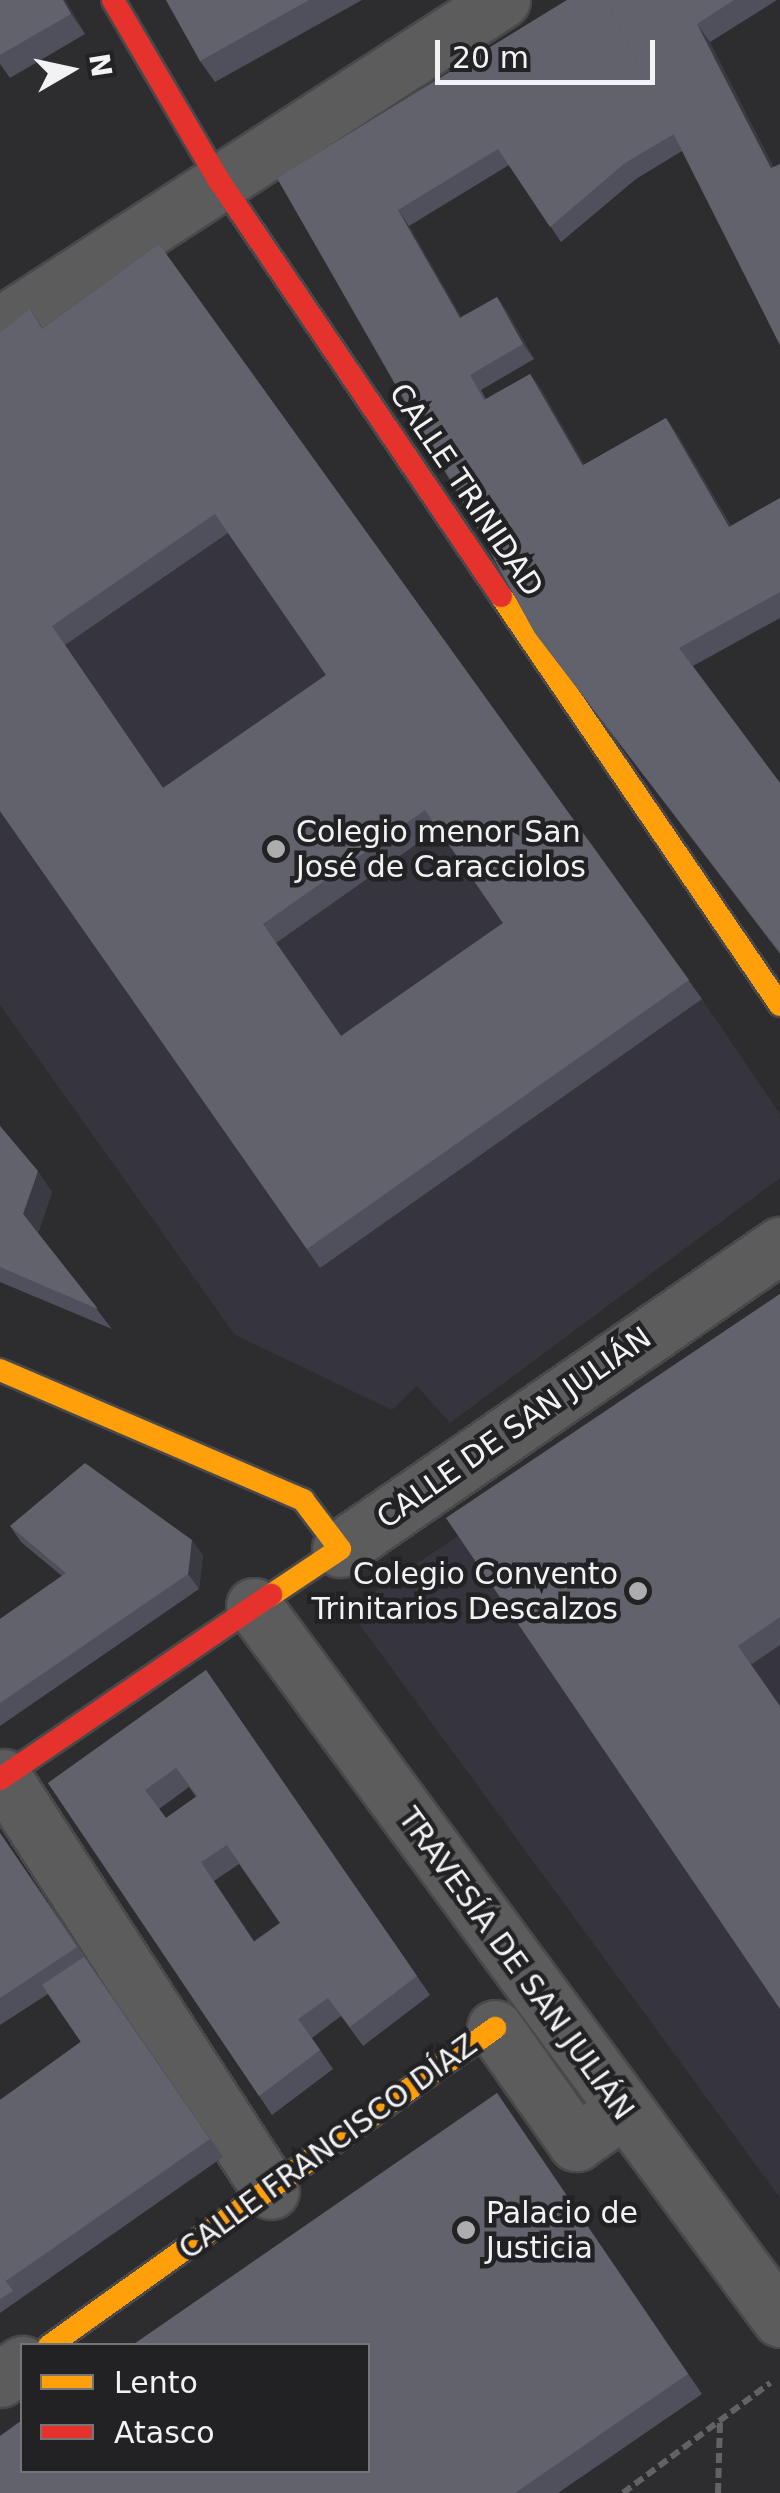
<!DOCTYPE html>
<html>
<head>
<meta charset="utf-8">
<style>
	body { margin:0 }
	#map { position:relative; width:780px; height:2493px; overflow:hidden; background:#2d2c2e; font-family:"DejaVu Sans",sans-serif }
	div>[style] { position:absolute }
	.built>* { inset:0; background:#36343c }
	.path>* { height:6px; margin-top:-3px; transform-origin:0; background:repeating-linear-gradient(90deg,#636263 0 10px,transparent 0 15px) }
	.roads { filter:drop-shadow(2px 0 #49484a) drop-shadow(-2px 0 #49484a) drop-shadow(0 2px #49484a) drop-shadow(0 -2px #49484a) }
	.street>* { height:55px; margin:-27.5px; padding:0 27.5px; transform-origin:27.5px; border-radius:27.5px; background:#5d5c5d }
	.slow>* { height:22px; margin:-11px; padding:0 11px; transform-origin:11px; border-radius:11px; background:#ff9f0a }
	.jam>* { height:22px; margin:-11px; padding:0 11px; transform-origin:11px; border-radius:11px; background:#e5322d }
	.wall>* { inset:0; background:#4f505b }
	.shaded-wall>* { inset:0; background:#3a3a42 }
	.building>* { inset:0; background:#61626c }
	.dots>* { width:28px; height:28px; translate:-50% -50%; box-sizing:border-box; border:5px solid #222225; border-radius:50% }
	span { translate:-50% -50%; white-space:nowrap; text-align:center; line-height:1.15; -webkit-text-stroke:9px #222225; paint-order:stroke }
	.street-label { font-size:30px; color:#f2f2f4 }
	.poi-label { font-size:30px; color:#f2f2f4 }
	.left { translate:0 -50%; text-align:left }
	.right { translate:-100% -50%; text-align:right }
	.legend { position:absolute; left:20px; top:2343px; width:350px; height:130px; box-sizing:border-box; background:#222225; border:2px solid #757578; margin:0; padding:12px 18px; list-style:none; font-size:30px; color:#f2f2f4 }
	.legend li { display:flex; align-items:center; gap:20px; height:50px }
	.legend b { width:50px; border:2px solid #757578 }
	.north { position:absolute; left:20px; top:20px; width:100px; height:100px; -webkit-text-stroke:8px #222225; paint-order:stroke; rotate:81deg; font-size:28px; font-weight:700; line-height:40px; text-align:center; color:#f2f2f4 }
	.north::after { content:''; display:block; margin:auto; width:35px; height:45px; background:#f2f2f4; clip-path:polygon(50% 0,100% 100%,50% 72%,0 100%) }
	.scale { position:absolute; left:435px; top:40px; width:220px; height:45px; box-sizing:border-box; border:5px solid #f2f2f4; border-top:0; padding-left:12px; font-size:30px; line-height:35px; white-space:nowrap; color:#f2f2f4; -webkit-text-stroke:8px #222225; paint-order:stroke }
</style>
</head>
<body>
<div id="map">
	<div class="built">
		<div style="clip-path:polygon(43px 328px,702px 999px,780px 1114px,780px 1178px,450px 1423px,417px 1386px,392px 1410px,235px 1335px,0 1005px,0 362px)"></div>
		<div style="clip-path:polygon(780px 1322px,780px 2198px,348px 1609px)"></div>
	</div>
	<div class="path">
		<div style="left:623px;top:2493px;width:184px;rotate:-36.8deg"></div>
		<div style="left:718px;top:2493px;width:72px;rotate:-88.4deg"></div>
	</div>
	<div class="roads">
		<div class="street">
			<div style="left:0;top:325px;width:598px;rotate:-32.92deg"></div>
			<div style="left:340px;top:1549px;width:535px;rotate:-34.64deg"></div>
			<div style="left:254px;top:1606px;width:886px;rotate:53.58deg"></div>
			<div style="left:3px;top:1777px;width:493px;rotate:57.1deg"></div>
			<div style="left:495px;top:2028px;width:141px;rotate:54.8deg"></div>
			<div style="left:576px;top:2143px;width:57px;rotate:-35.1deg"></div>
			<div style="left:0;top:2379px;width:27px;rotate:-34deg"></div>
		</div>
		<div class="slow">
			<div style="left:501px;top:596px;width:495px;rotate:55.7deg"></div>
			<div style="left:0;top:1370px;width:330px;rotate:23.2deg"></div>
			<div style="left:303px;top:1500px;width:61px;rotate:52.9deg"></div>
			<div style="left:340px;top:1549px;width:83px;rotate:146.3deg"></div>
			<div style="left:49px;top:2346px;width:548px;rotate:-35.49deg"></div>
		</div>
		<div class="jam">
			<div style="left:113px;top:0;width:208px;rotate:59.6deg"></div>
			<div style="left:218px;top:179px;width:504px;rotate:55.84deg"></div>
			<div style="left:0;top:1779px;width:328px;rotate:-34.2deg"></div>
		</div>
	</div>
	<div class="wall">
		<div style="clip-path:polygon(0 0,65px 0,85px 34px,10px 78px,0 64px)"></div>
		<div style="clip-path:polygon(166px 0,362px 0,215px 82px,200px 61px)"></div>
		<div style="clip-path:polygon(567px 0,777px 0,710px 42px,780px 345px,682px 151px,636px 179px,561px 242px,509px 165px,409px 226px,461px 317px,497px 297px,508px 313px,534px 359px,481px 390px,486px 399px,530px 374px,541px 389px,584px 465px,666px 418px,679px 437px,731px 526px,780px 498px,780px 618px,693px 666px,780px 783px,780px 954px,535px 633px,476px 526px,277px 178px)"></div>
		<div style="clip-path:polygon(evenodd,159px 244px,702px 999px,320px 1268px,0 811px,30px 309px,43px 328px,159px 244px,228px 533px,326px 675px,163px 788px,65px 645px,228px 533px,159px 244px,438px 829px,503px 923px,341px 1036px,276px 943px,438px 829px)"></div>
		<div style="clip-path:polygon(0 1126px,52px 1192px,38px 1233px,112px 1329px,0 1282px)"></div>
		<div style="clip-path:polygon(780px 1294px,780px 1645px,752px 1664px,446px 1518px)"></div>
		<div style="clip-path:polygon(10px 1526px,203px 1555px,199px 1589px,0 1726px,0 1619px,62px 1576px,21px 1542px)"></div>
		<div style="clip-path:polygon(evenodd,206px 1670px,430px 1995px,363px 2046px,341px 2016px,312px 2038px,333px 2069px,272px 2115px,48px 1783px,206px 1670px,189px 1787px,196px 1797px,166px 1818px,159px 1809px,189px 1787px,206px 1670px,239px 1864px,280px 1923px,254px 1941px,214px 1881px,239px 1864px)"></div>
		<div style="clip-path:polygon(0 1833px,223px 2157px,0 2313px,0 2100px,81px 2042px,48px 1994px,0 2025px)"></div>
		<div style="clip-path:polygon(497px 2093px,702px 2394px,558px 2493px,0 2493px)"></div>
	</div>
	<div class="shaded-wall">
		<div style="clip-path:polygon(63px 0,65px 0,85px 34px,71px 14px)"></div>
		<div style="clip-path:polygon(697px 24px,710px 42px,780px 179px,771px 168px)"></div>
		<div style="clip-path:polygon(398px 210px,409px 226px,471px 334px,460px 318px)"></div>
		<div style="clip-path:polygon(497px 297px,508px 313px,534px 359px,523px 344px)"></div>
		<div style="clip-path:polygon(530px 374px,541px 389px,596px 484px,585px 469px)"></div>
		<div style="clip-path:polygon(666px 418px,679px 437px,742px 546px,729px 527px)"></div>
		<div style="clip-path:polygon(38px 1171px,52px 1192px,38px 1234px,23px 1214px)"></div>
		<div style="clip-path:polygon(192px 1540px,203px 1555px,199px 1589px,188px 1574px)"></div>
	</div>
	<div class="building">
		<div style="clip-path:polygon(0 0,63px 0,71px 14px,0 55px)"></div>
		<div style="clip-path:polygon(166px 0,309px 0,200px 61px)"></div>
		<div style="clip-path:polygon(567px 0,606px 0,674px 134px,625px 163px,550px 227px,498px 149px,398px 210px,460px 318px,497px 297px,523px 344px,470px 375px,484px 400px,530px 374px,583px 466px,477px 526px,277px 178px)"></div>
		<div style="clip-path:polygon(606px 0,734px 0,697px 24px,771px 168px,780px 164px,780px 345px)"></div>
		<div style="clip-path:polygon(evenodd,159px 244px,689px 980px,307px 1249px,0 811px,0 333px,30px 309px,42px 329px,159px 244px,215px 514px,326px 675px,163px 788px,52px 626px,215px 514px,159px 244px,425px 810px,503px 923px,341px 1036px,263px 924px,425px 810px)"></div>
		<div style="clip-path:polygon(666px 418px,729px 527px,780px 498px,780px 592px,679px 648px,780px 783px,780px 931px,770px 939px,771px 941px,535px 633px,476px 526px)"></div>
		<div style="clip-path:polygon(780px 931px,780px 952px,770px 939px)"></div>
		<div style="clip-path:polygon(0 1126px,38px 1171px,23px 1214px,98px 1309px,0 1267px)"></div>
		<div style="clip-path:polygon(780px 1294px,780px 1617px,738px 1646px,780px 1706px,780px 2009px,446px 1518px)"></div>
		<div style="clip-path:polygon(85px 1463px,192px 1540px,188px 1574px,0 1703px,0 1619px,66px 1573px,10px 1526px)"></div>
		<div style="clip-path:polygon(evenodd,206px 1670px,417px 1976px,350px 2027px,328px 1998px,298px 2019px,320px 2050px,259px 2096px,48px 1783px,206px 1670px,176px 1768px,197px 1796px,166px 1818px,145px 1790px,176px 1768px,206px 1670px,227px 1845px,280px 1923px,254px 1942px,201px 1862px,227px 1845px)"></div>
		<div style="clip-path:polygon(0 1833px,77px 1947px,0 1998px)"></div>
		<div style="clip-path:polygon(84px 1957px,129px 2022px,122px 2012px,81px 2042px,42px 1985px)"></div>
		<div style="clip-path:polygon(122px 2012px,210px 2139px,6px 2281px,0 2273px,0 2100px)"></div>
		<div style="clip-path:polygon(497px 2093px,688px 2374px,515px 2493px,0 2493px,0 2436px,22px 2420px,22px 2470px,368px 2470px,368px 2346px,131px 2346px)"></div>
		<div style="clip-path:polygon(0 2273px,13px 2291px,0 2299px)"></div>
	</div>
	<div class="dots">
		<div style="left:276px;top:849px;background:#adadaf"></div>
		<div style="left:638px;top:1591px;background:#adadaf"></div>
		<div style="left:466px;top:2230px;background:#adadaf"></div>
	</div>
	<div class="street-label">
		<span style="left:466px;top:490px;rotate:56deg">CALLE TRINIDAD</span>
		<span style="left:514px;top:1428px;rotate:-35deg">CALLE DE SAN JULIÁN</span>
		<span style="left:516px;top:1964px;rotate:54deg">TRAVESÍA DE SAN JULIÁN</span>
		<span style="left:328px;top:2147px;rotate:-36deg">CALLE FRANCISCO DÍAZ</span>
	</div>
	<div class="poi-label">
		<span class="left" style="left:296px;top:849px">Colegio menor San<br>José de Caracciolos</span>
		<span class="right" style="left:618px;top:1591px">Colegio Convento<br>Trinitarios Descalzos</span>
		<span class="left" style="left:486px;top:2230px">Palacio de<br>Justicia</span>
	</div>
	<ul class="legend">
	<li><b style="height:12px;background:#ff9f0a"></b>Lento</li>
	<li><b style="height:12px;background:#e5322d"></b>Atasco</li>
	</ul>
	<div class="north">N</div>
	<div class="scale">20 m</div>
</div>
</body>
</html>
